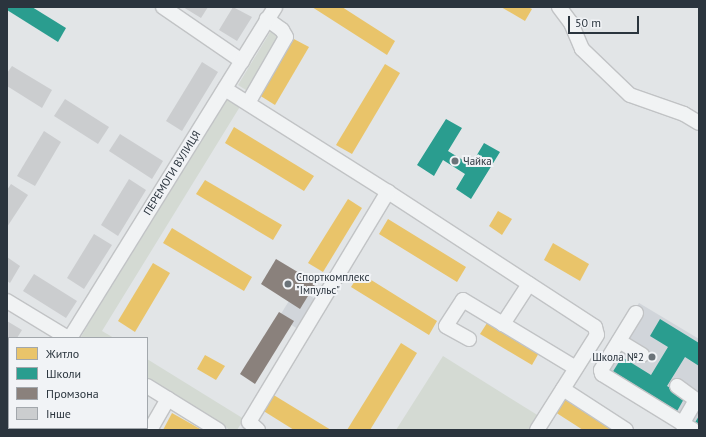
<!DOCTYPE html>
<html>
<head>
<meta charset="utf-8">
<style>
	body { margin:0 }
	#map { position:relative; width:706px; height:437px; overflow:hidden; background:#e2e5e7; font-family:"PT Sans",sans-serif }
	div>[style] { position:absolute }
	.built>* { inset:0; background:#d1d5da }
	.green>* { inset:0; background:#d4dad3 }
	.homes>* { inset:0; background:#e9c46a }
	.schools>* { inset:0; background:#2a9d8f }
	.industry>* { inset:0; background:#8a817c }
	.building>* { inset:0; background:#cbcdcf }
	.roads { filter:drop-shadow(1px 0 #c1c3c5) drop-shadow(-1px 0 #c1c3c5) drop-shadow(0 1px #c1c3c5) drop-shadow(0 -1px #c1c3c5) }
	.minor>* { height:14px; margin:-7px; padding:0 7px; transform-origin:7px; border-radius:7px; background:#f1f3f4 }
	.dots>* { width:11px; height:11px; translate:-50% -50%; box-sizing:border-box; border:2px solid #f1f3f6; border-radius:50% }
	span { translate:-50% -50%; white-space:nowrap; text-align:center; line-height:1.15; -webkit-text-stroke:4px #f1f3f6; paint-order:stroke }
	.poi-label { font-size:11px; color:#2b353e }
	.left { translate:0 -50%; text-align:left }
	.right { translate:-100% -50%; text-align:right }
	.street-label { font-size:11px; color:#2b353e }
	.frame { position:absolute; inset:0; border:8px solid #2b353e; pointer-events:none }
	.legend { position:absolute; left:8px; top:337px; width:140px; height:92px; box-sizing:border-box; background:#f1f3f6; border:1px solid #a2a7ac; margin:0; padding:5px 7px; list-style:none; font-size:12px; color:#2b353e }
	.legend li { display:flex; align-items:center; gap:8px; height:20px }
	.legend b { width:20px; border:1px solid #a2a7ac }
	.scale { position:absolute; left:568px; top:16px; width:71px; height:18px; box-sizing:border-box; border:2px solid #2b353e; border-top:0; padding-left:5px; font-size:12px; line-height:14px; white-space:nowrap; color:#2b353e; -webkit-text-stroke:3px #f1f3f6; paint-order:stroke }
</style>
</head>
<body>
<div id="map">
	<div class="built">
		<div style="clip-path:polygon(297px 288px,322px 303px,304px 333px,279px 317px)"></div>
		<div style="clip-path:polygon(639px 303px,699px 339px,699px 430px,595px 374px)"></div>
	</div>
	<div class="green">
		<div style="clip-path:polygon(272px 29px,282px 36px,249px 92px,238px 85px)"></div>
		<div style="clip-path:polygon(229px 97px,241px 105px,102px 331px,114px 338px,82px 338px,81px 337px,89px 323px)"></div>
		<div style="clip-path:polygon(443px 356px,539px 416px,530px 430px,396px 430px)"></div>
		<div style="clip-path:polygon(147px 359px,244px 419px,237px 430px,230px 430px,147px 378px)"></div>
	</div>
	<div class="homes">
		<div style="clip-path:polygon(312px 7px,342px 7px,395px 41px,387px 55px)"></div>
		<div style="clip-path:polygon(501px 7px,528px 7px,532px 9px,525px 21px)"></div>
		<div style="clip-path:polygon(292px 38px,309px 47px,275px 105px,259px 95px)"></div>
		<div style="clip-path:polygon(385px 64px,400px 73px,352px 154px,336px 145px)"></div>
		<div style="clip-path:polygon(234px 127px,314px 176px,304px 191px,225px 143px)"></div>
		<div style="clip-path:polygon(205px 180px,282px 225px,273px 240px,196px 194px)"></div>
		<div style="clip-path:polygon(348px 199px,362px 208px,323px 272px,308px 263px)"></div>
		<div style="clip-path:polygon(498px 211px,512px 219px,502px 235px,489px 226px)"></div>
		<div style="clip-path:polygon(388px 219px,466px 267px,457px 282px,379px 234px)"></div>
		<div style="clip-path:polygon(172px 228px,252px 277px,244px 291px,163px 243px)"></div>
		<div style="clip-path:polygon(553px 243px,589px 264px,580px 281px,544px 260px)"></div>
		<div style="clip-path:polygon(153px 263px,170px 273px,135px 332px,118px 321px)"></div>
		<div style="clip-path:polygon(360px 273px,437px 321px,429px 335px,351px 287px)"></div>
		<div style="clip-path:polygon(489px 320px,540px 351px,532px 365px,480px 334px)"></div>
		<div style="clip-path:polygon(401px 343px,417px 353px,370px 430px,347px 430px)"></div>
		<div style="clip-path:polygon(205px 355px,225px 366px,216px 380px,197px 369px)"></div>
		<div style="clip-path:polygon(272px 394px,331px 430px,294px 430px,262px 410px)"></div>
		<div style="clip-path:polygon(564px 399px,613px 430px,583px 430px,555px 412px)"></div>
		<div style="clip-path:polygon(172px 413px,202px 430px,163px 430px)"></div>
	</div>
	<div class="schools">
		<div style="clip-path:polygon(7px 7px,32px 7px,66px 28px,58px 42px,7px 10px)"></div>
		<div style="clip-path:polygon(446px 119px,462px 128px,448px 151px,471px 165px,484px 143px,500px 152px,471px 199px,456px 189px,465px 174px,443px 160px,434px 176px,417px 165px)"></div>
		<div style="clip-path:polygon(660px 319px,699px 343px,699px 366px,685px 357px,667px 386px,685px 397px,676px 413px,612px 373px,622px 357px,651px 375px,668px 347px,650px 336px)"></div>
		<div style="clip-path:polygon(699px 416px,699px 427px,694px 424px)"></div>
	</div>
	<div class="industry">
		<div style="clip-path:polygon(276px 259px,316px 283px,300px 309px,261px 284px)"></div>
		<div style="clip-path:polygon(279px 312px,294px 321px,255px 384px,240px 374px)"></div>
	</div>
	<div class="building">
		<div style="clip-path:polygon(183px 7px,208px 7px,201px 18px)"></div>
		<div style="clip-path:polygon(233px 7px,252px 17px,237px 41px,219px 30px)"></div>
		<div style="clip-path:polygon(202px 62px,218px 72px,182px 131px,166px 121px)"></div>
		<div style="clip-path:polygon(12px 66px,52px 90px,42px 108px,7px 86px,7px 73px)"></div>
		<div style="clip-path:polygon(65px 99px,109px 127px,98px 144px,54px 116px)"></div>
		<div style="clip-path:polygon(44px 131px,61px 142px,35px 186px,17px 176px)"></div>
		<div style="clip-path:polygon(120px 134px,163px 161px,152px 179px,109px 151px)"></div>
		<div style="clip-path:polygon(129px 179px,146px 190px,118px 236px,101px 225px)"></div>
		<div style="clip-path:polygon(11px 184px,28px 195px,7px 227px,7px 190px)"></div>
		<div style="clip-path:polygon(94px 234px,112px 245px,84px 289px,67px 278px)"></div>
		<div style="clip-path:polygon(7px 257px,20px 266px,10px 283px,7px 281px)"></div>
		<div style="clip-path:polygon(34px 274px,77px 301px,66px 318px,23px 291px)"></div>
		<div style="clip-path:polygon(7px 321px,22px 330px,17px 338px,9px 338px,9px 346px,7px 345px)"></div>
		<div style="clip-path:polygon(9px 405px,9px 426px,7px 425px,7px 409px)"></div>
		<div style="clip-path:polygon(107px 428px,126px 428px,125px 430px,111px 430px)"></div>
	</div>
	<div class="roads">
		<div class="minor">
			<div style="left:163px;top:7px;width:96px;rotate:34.4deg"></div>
			<div style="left:559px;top:7px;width:20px;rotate:53deg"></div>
			<div style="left:571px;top:23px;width:28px;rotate:67deg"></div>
			<div style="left:582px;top:49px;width:66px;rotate:43.8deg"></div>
			<div style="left:630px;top:95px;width:57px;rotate:19.4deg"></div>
			<div style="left:684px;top:114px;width:17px;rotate:31deg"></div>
			<div style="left:225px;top:89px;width:193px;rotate:32.3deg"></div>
			<div style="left:388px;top:192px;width:247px;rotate:33.1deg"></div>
			<div style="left:595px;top:327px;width:8px;rotate:76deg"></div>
			<div style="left:597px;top:335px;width:112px;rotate:122.3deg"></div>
			<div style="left:248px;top:103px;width:76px;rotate:-60.1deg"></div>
			<div style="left:286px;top:37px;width:8px;rotate:-120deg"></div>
			<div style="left:282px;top:30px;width:19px;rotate:-144deg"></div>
			<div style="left:529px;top:284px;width:48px;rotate:123deg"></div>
			<div style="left:503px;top:324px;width:85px;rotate:31.1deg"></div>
			<div style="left:7px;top:301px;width:71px;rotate:31.2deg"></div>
			<div style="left:636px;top:313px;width:67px;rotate:121.6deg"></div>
			<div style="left:601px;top:370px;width:4px;rotate:76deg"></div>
			<div style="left:602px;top:374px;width:107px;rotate:31.6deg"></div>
			<div style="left:70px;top:338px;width:389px;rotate:-58.2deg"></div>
			<div style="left:469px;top:339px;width:26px;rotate:-151deg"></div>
			<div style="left:446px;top:326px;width:31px;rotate:-57deg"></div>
			<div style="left:463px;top:300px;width:47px;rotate:31deg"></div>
			<div style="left:619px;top:341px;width:27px;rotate:31deg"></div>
			<div style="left:147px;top:386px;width:84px;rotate:31.8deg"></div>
			<div style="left:677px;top:386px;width:24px;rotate:36deg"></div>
			<div style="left:696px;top:400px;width:28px;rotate:120deg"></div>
			<div style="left:563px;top:389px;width:75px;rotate:33.1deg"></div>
			<div style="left:150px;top:430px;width:36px;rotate:-60deg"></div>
			<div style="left:258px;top:430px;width:12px;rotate:-138deg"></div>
			<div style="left:249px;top:422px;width:269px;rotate:-58.9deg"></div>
		</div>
	</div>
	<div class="dots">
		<div style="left:455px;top:161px;background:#6b7379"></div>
		<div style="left:288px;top:284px;background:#6b7379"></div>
		<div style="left:652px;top:357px;background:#6b7379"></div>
	</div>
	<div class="poi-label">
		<span class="left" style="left:463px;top:161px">Чайка</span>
		<span class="left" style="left:296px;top:284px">Спорткомплекс<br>"Імпульс"</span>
		<span class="right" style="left:644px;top:357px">Школа №2</span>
	</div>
	<div class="street-label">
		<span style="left:172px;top:173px;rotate:-58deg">ПЕРЕМОГИ ВУЛИЦЯ</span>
	</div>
	<div class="frame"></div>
	<ul class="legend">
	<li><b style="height:11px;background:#e9c46a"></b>Житло</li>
	<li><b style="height:11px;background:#2a9d8f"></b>Школи</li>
	<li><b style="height:11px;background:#8a817c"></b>Промзона</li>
	<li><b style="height:11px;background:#cbcdcf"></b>Інше</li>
	</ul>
	<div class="scale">50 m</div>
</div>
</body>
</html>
